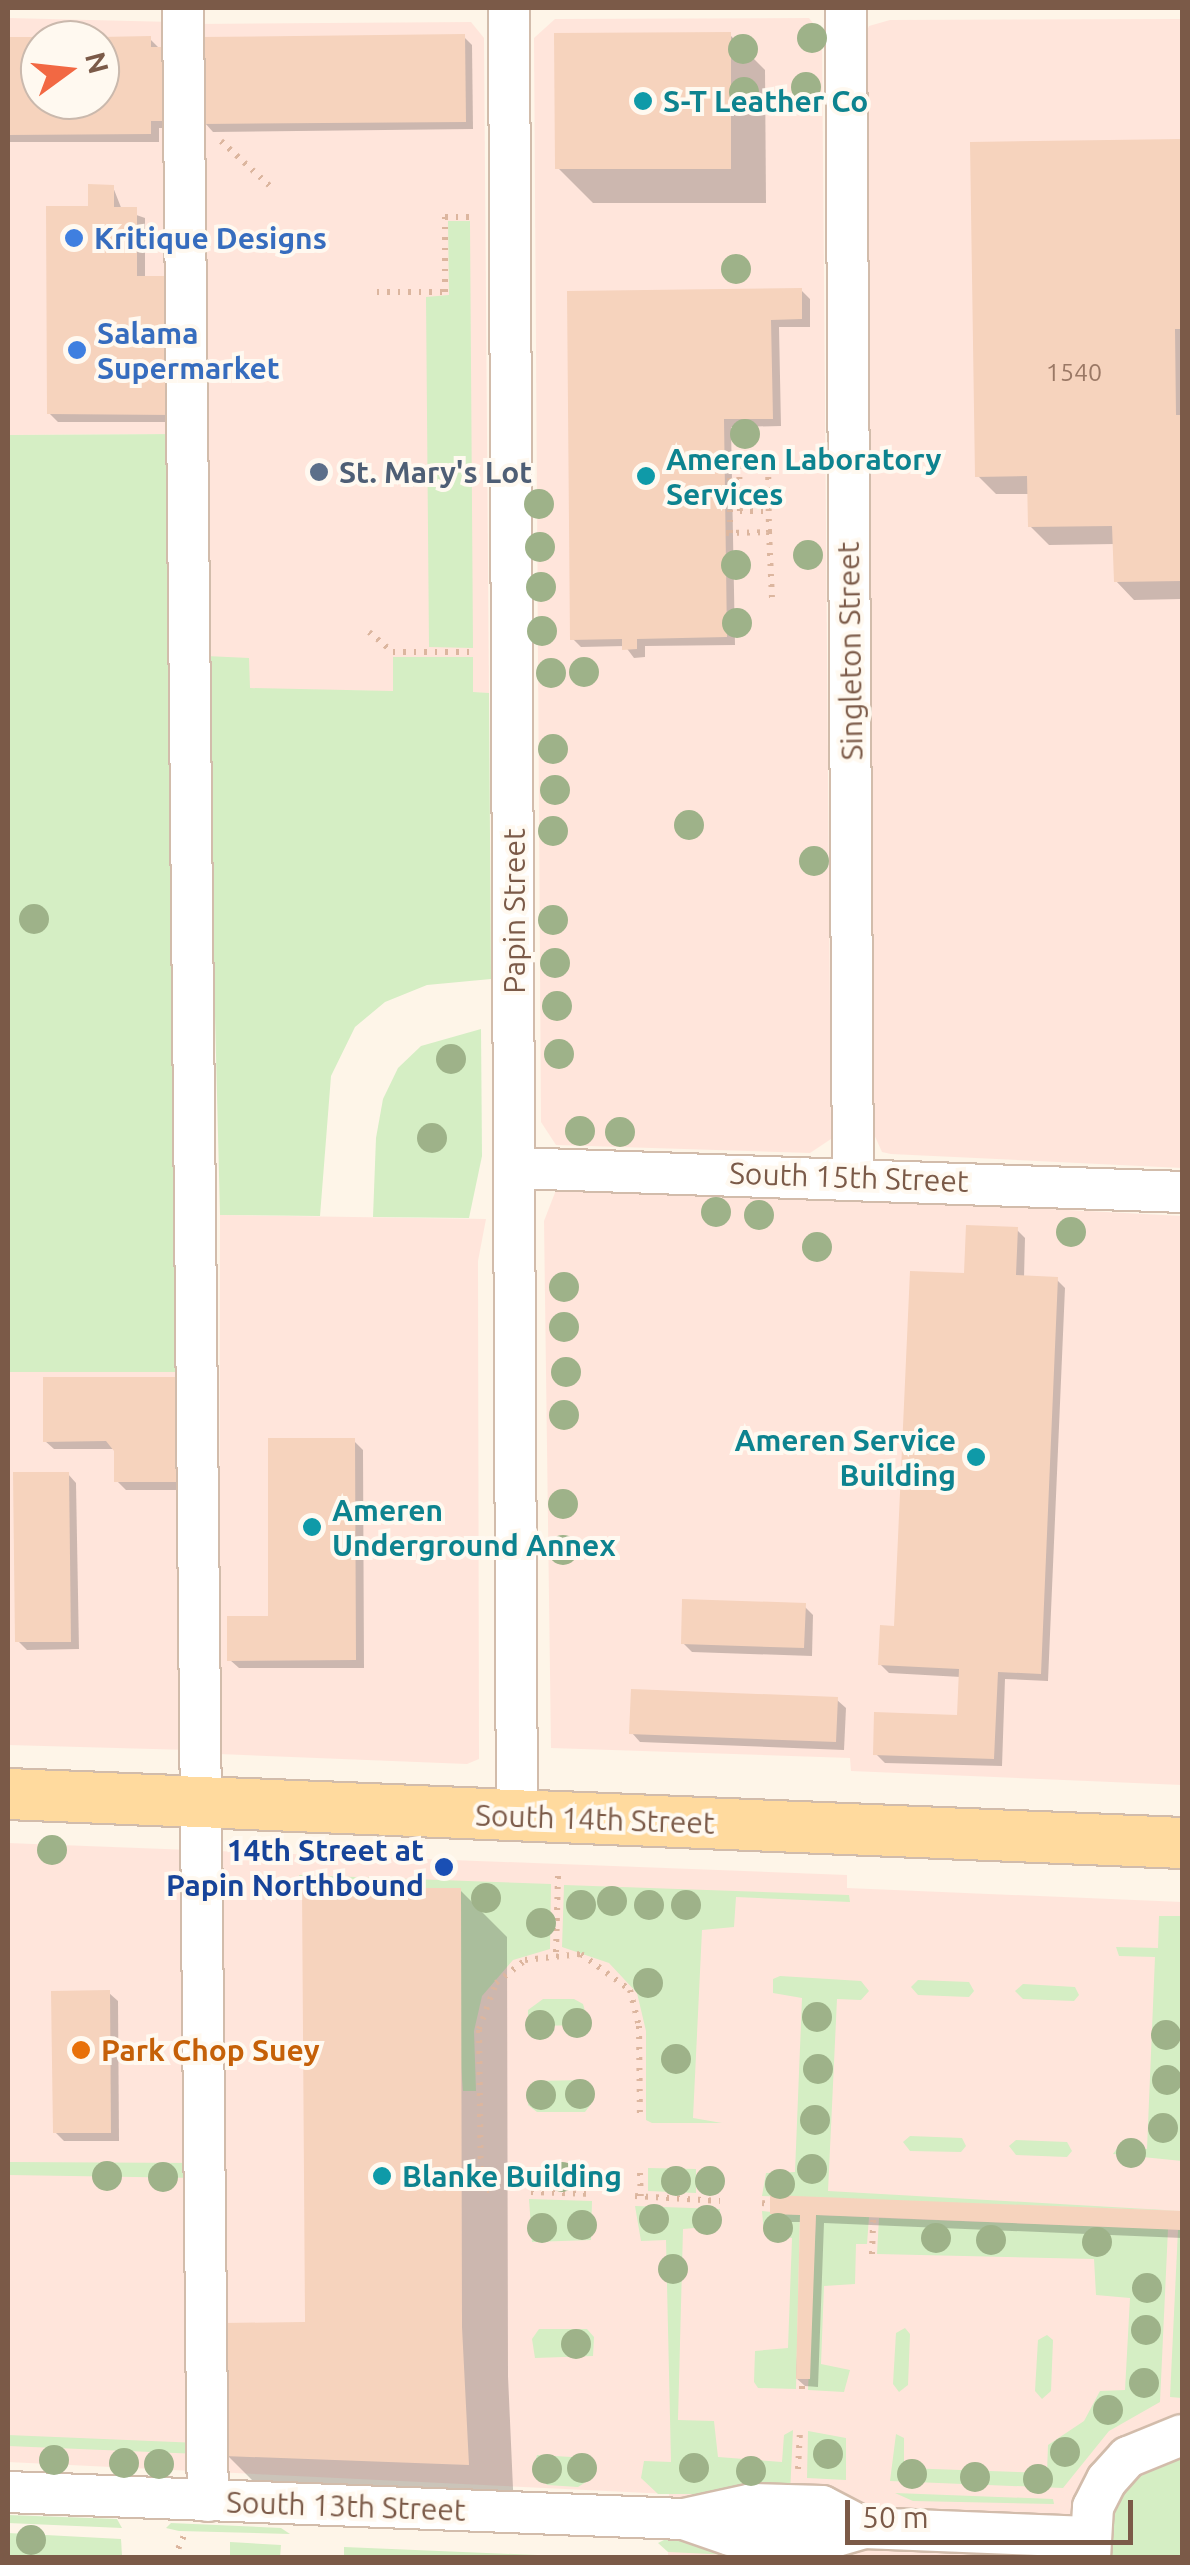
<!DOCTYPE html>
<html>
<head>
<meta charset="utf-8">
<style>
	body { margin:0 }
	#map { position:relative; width:1190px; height:2565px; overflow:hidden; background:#fef5e8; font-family:Ubuntu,sans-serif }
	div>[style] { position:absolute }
	.commercial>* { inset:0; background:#ffe5db }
	.green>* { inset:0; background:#d5eec4 }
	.shadow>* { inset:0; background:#0003 }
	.building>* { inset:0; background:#f6d3bd }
	.path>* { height:6px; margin-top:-3px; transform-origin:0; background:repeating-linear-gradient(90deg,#dcb69f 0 2.5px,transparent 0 10.5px) }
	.roads { filter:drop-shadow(2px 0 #d2bcab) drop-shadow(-2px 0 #d2bcab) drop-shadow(0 2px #d2bcab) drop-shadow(0 -2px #d2bcab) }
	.minor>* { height:40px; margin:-20px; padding:0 20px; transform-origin:20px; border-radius:20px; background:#fff }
	.major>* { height:50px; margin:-25px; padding:0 25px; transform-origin:25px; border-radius:25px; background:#ffda9e }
	.trees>* { width:30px; height:30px; margin:-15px; border-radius:50%; background:#9eb289 }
	.dots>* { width:28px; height:28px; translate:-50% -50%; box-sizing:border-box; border:5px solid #fff9f0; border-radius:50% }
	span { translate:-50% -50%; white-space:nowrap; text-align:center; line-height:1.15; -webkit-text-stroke:8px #fff9f0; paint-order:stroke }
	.number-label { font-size:25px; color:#9a7865 }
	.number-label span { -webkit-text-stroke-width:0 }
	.culture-label { font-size:30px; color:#0d838f; font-weight:700 }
	.left { translate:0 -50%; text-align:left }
	.right { translate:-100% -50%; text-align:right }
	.shop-label { font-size:30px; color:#366cbe; font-weight:700 }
	.service-label { font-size:30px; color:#4e5e75; font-weight:700 }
	.street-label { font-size:30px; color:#7b5a48 }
	.transit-label { font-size:30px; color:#164399; font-weight:700 }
	.food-label { font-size:30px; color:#c56008; font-weight:700 }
	.frame { position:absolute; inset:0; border:10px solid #7b5a48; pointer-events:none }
	.north { position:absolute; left:20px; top:20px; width:100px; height:100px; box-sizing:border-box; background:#fff9f0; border:2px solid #cab9ad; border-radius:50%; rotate:75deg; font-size:28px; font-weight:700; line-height:40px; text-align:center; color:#7b5a48 }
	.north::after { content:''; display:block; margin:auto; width:35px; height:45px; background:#f26843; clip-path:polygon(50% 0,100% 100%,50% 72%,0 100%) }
	.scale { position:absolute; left:845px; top:2500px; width:288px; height:45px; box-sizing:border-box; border:5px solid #7b5a48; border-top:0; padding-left:12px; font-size:30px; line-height:35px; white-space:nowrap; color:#7b5a48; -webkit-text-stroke:8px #fff9f0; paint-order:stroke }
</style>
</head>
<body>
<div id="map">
	<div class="commercial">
		<div style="clip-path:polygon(evenodd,8px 18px,173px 22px,175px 434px,8px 435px,8px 18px,40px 40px,100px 40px,100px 100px,40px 100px,40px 40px)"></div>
		<div style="clip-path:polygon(809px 18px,822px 35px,831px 1139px,810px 1153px,556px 1145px,541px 1122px,534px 38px,555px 19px)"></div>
		<div style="clip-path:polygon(1182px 19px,1182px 1168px,891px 1154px,882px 1152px,873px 1132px,865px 35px,869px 26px,890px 20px)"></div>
		<div style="clip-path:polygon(471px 22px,484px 38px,489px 693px,207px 688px,197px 24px)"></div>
		<div style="clip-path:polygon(595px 1185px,1182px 1216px,1182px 1785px,851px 1771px,850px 1758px,551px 1748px,544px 1221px,556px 1190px)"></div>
		<div style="clip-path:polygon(220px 1215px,486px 1219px,478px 1261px,479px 1759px,467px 1764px,219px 1754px)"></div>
		<div style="clip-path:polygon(8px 1372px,189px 1372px,189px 1750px,8px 1745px)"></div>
		<div style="clip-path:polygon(8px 1843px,847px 1875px,847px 1888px,1182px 1902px,1182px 2557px,668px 2557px,669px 2494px,8px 2462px)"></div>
	</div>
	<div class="green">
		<div style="clip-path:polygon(448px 221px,470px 221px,473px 648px,429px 647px,426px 297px,449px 295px)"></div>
		<div style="clip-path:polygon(175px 434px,189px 1372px,8px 1372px,8px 435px)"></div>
		<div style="clip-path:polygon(206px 656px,249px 658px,250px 688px,393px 691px,393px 657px,473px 657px,473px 692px,489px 693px,491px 979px,427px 985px,385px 1002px,355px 1027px,331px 1076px,320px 1216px,220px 1215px)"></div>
		<div style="clip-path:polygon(481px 1029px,482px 1156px,469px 1218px,373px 1217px,376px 1138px,383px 1099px,398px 1068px,421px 1046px)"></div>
		<div style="clip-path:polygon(299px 1875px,551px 1884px,550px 1949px,513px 1960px,482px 1996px,474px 2031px,476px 2091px,463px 2091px,458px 2028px,460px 1888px,302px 1888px)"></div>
		<div style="clip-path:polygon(564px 1885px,849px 1895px,850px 1902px,736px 1897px,734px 1927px,702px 1930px,693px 2118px,722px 2123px,652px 2123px,646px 2120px,646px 2031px,637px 1993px,609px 1963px,562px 1947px)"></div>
		<div style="clip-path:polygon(1159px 1916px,1182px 1916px,1182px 2161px,1113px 2154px,1118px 2147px,1147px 2149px,1155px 1957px,1119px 1956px,1116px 1947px,1158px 1948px)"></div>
		<div style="clip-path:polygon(780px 1976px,861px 1981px,869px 1991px,861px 2000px,837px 1999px,828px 2191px,1182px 2211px,762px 2196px,766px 2173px,795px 2172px,802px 1998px,773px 1993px,773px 1979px)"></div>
		<div style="clip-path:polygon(918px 1980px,969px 1982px,974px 1991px,969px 1997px,918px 1995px,911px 1987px)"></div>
		<div style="clip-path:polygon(1023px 1984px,1075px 1987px,1079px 1995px,1074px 2001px,1023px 1999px,1015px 1991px)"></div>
		<div style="clip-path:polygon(543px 1999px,574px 1999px,583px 2004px,589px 2025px,528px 2026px,528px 2010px)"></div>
		<div style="clip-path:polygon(585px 2080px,591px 2104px,585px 2112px,537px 2112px,528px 2105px,534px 2081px)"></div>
		<div style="clip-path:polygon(910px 2136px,962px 2138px,966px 2146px,961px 2152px,910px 2151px,903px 2142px)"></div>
		<div style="clip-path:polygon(1016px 2140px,1067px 2142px,1072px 2151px,1067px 2157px,1016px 2155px,1009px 2146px)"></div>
		<div style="clip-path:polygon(8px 2162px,198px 2163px,198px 2178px,8px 2175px)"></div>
		<div style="clip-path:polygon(648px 2168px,696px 2169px,696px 2193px,648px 2191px)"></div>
		<div style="clip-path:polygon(584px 2169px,592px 2186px,530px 2184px,537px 2170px)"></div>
		<div style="clip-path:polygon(529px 2199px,592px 2201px,591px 2240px,532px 2242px)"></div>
		<div style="clip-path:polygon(635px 2206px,720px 2209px,718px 2226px,683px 2229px,678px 2420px,714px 2421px,718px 2457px,782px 2462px,784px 2435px,793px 2430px,790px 2494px,658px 2494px,641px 2478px,644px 2461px,671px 2462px,666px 2240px,641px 2241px)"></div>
		<div style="clip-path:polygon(762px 2211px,800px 2215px,796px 2389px,758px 2388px,754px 2382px,755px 2351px,788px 2348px,792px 2238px,764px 2234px)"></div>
		<div style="clip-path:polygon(816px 2215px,869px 2217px,867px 2244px,856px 2244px,855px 2284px,824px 2286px,821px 2364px,850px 2370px,844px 2392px,808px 2390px)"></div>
		<div style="clip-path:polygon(879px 2218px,1168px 2229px,1160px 2402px,1109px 2431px,1063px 2488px,890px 2481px,896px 2434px,904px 2438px,904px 2468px,1047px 2473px,1048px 2445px,1084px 2421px,1100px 2391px,1125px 2390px,1130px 2298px,1096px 2295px,1094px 2259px,877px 2254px)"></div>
		<div style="clip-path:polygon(1178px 2230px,1182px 2230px,1182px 2398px,1170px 2397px)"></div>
		<div style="clip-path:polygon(905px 2328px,910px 2334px,908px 2385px,899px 2392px,893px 2384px,896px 2333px)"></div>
		<div style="clip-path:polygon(539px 2329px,587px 2329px,594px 2337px,593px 2356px,535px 2358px,532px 2339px)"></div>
		<div style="clip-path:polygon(1047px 2335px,1053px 2340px,1051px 2391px,1042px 2399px,1035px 2391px,1038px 2340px)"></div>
		<div style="clip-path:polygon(808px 2431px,846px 2438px,846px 2480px,807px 2478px)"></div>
		<div style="clip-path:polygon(8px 2435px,199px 2443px,199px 2454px,8px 2446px)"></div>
		<div style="clip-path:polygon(537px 2455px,589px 2458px,594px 2477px,578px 2487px,547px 2485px,534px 2467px)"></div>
		<div style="clip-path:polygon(1182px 2455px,1182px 2557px,1109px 2557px,1116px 2503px,1133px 2480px)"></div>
		<div style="clip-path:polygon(895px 2493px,1053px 2499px,1054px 2504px,913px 2501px)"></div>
		<div style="clip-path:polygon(8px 2515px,117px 2519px,122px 2528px,8px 2523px)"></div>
		<div style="clip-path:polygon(171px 2523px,281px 2528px,290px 2534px,179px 2531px,166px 2528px)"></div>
		<div style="clip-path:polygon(8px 2533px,121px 2539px,122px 2556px,8px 2556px)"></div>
		<div style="clip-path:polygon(668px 2538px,683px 2538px,775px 2557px,668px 2552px,658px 2543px)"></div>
		<div style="clip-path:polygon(230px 2542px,281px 2545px,280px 2557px,230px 2557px)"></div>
		<div style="clip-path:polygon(344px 2547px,585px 2557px,380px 2557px,344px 2556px)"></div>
	</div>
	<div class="shadow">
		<div style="clip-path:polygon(730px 35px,765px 70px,766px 203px,593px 203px,558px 168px)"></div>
		<div style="clip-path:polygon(464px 37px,472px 45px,473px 129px,213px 132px,205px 123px)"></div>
		<div style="clip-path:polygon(evenodd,150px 39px,159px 48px,178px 128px,159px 128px,159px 142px,8px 142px,8px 40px,150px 39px,40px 40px,100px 40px,100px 100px,40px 100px,40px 40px)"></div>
		<div style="clip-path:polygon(1182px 141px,1182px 599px,1134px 600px,1116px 581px,1115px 544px,1049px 545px,1030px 526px,1030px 494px,996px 494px,978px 476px,972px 144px)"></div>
		<div style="clip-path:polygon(113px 187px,122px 210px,145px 218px,145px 279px,180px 422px,58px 422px,49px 413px,90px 208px)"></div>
		<div style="clip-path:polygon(801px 290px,810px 299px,810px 327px,779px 327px,781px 426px,731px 427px,735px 645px,645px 646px,645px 657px,634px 658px,625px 646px,581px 647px,572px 638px,569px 293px)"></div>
		<div style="clip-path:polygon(1017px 1230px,1025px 1238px,1024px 1278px,1057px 1280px,1065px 1288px,1048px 1681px,1005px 1679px,1002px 1766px,885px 1763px,876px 1754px,959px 1718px,961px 1677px,889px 1673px,880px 1664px,897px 1628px,966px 1276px)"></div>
		<div style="clip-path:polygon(45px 1380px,190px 1490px,126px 1490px,117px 1481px,116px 1449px,54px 1449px,45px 1441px)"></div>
		<div style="clip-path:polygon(354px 1441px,363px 1450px,364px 1668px,239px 1668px,230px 1660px,271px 1618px)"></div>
		<div style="clip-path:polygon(68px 1474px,76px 1483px,79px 1649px,27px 1650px,18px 1641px)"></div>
		<div style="clip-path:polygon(804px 1606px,813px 1615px,812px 1656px,692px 1652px,683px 1643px)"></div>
		<div style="clip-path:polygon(837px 1700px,846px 1708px,844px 1750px,640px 1742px,632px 1733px)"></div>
		<div style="clip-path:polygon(460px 1890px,507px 1937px,508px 2376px,514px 2511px,274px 2502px,227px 2455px,307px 2325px)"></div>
		<div style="clip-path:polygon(109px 1993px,118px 2001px,119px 2141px,64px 2141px,55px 2132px)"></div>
		<div style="clip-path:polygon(773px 2197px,1182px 2214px,1182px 2238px,824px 2223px,818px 2387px,805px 2386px,796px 2378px,803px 2222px,781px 2222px,772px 2213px)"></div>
	</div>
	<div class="building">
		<div style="clip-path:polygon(731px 32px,731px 169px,555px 169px,554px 33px)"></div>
		<div style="clip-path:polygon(465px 34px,466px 122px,202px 124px,201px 37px)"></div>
		<div style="clip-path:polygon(151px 36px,151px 47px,170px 47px,170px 121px,151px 121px,151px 134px,8px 135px,8px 37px,40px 37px,40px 100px,100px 100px,100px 37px)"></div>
		<div style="clip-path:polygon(1182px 139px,1182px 329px,1175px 329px,1176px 415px,1182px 415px,1182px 581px,1114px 582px,1112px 526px,1028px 527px,1027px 476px,975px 477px,970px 142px)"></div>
		<div style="clip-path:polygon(88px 184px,114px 185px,114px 207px,137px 207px,137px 276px,172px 276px,173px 415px,47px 414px,46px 206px,88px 206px)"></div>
		<div style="clip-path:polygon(802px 288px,802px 319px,771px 320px,773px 419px,724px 419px,727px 637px,637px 639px,637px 649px,622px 650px,622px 639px,570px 640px,567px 291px)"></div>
		<div style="clip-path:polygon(966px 1225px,1018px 1227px,1016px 1275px,1058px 1277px,1041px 1674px,998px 1672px,994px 1759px,873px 1755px,874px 1712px,957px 1715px,959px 1669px,878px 1665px,880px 1625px,894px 1626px,910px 1271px,964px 1273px)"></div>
		<div style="clip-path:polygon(43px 1377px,182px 1377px,183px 1482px,114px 1482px,114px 1451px,106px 1441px,43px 1442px)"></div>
		<div style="clip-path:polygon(268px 1438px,355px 1438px,356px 1660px,227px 1661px,227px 1616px,268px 1616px)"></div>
		<div style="clip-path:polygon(13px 1472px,69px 1472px,71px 1642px,15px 1642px)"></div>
		<div style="clip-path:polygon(682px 1599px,806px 1603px,804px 1648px,681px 1644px)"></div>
		<div style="clip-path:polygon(631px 1689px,838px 1697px,836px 1742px,629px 1734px)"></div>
		<div style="clip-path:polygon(302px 1888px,461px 1888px,462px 2327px,469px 2465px,224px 2456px,224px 2323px,305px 2322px)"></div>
		<div style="clip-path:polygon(110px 1990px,111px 2133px,53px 2133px,51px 1991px)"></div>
		<div style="clip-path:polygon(770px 2195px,1182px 2211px,1182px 2230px,816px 2215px,810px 2379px,796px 2379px,800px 2215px,770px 2214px)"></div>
	</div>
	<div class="path">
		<div style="left:221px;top:141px;width:69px;rotate:42.7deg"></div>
		<div style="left:377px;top:292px;width:68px"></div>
		<div style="left:445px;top:292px;width:75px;rotate:-90deg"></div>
		<div style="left:445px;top:217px;width:28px"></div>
		<div style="left:769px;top:532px;width:66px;rotate:87.4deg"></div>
		<div style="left:726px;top:533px;width:43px;rotate:-1.3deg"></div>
		<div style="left:769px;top:532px;width:69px;rotate:-90.8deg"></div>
		<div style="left:730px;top:533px;width:76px;rotate:-90deg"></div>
		<div style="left:730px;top:457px;width:9px;rotate:-6deg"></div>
		<div style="left:739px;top:456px;width:55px;rotate:89deg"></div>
		<div style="left:740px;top:511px;width:29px"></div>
		<div style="left:369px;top:632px;width:31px;rotate:40deg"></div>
		<div style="left:393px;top:652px;width:83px"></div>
		<div style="left:556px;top:1952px;width:76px;rotate:-88.5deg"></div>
		<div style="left:640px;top:2173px;width:23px;rotate:88deg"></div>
		<div style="left:489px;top:2190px;width:8px;rotate:180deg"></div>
		<div style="left:481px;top:2190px;width:161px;rotate:-90.7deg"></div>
		<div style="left:479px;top:2029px;width:49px;rotate:-69.7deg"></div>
		<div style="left:496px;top:1983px;width:37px;rotate:-38deg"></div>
		<div style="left:525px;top:1960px;width:56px;rotate:-6.1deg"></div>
		<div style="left:581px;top:1954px;width:61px;rotate:36.3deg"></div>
		<div style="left:630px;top:1990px;width:37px;rotate:76deg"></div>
		<div style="left:639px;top:2026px;width:89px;rotate:89.4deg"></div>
		<div style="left:531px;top:2192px;width:61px;rotate:1.9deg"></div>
		<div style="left:635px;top:2196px;width:85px;rotate:3.4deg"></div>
		<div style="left:762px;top:2203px;width:7px;rotate:8deg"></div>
		<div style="left:872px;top:2254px;width:37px;rotate:-88deg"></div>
		<div style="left:802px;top:2389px;width:10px;rotate:-90deg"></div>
		<div style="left:798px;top:2469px;width:39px;rotate:-87deg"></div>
		<div style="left:174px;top:2558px;width:24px;rotate:-66deg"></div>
	</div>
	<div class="roads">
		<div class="minor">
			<div style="left:183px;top:8px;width:2493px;rotate:89.43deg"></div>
			<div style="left:509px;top:8px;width:1807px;rotate:89.75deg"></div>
			<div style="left:846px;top:8px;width:1167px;rotate:89.66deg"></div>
			<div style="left:516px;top:1168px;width:666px;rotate:2.06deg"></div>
			<div style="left:8px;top:2492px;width:677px;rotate:2.29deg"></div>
			<div style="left:684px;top:2519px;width:49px;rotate:19.2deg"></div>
			<div style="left:730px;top:2535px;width:49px;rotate:5.8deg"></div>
			<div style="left:779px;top:2540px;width:37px;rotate:3deg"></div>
			<div style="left:816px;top:2542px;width:50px;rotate:-16.3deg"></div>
			<div style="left:864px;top:2528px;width:224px;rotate:2.3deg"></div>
			<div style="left:684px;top:2519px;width:70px;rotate:-12.4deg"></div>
			<div style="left:752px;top:2504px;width:70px;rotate:1.6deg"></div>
			<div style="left:822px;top:2506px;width:47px;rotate:27.6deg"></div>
			<div style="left:1090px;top:2558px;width:51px;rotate:-86.6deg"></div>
			<div style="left:1093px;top:2507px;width:30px;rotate:-63deg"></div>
			<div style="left:1107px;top:2480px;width:31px;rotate:-48deg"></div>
			<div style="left:1128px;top:2457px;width:58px;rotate:-22.2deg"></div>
		</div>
		<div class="major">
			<div style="left:8px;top:1794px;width:1175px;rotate:2.39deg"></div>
		</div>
	</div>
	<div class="trees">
		<div style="left:812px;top:38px"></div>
		<div style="left:743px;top:49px"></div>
		<div style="left:806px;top:87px"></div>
		<div style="left:744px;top:92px"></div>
		<div style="left:736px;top:269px"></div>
		<div style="left:745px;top:434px"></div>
		<div style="left:539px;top:504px"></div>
		<div style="left:540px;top:547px"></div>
		<div style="left:808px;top:555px"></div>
		<div style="left:736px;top:565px"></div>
		<div style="left:541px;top:587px"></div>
		<div style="left:737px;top:623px"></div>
		<div style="left:542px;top:631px"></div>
		<div style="left:584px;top:672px"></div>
		<div style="left:551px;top:673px"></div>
		<div style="left:553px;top:749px"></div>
		<div style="left:555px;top:790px"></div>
		<div style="left:689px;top:825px"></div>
		<div style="left:553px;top:831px"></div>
		<div style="left:814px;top:861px"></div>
		<div style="left:34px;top:919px"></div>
		<div style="left:553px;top:920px"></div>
		<div style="left:555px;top:963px"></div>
		<div style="left:557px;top:1006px"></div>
		<div style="left:559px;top:1054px"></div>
		<div style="left:451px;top:1059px"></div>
		<div style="left:580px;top:1131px"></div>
		<div style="left:620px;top:1132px"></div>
		<div style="left:432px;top:1138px"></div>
		<div style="left:716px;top:1212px"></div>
		<div style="left:759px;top:1215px"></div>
		<div style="left:1071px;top:1232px"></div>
		<div style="left:817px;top:1247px"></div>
		<div style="left:564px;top:1287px"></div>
		<div style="left:564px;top:1327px"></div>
		<div style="left:566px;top:1372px"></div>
		<div style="left:564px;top:1415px"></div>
		<div style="left:563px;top:1504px"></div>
		<div style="left:563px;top:1550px"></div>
		<div style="left:52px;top:1850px"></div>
		<div style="left:486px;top:1898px"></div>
		<div style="left:612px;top:1901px"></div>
		<div style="left:581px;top:1905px"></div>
		<div style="left:649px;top:1905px"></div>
		<div style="left:686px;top:1905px"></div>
		<div style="left:541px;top:1923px"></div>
		<div style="left:648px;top:1983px"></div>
		<div style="left:817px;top:2017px"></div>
		<div style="left:577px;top:2023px"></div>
		<div style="left:540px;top:2025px"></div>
		<div style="left:1166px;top:2035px"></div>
		<div style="left:676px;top:2059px"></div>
		<div style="left:818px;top:2069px"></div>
		<div style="left:1167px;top:2080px"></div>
		<div style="left:580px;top:2094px"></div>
		<div style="left:541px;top:2095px"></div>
		<div style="left:815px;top:2120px"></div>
		<div style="left:1163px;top:2128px"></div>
		<div style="left:1131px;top:2153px"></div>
		<div style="left:812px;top:2169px"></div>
		<div style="left:107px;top:2176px"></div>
		<div style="left:163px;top:2177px"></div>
		<div style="left:562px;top:2177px"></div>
		<div style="left:676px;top:2181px"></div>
		<div style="left:710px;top:2181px"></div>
		<div style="left:780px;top:2184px"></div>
		<div style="left:654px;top:2219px"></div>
		<div style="left:707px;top:2220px"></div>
		<div style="left:582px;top:2225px"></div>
		<div style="left:542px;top:2228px"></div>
		<div style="left:778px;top:2228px"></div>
		<div style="left:936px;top:2238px"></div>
		<div style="left:991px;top:2240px"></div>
		<div style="left:1097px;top:2242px"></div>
		<div style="left:673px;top:2269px"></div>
		<div style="left:1147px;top:2288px"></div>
		<div style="left:1146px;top:2330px"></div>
		<div style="left:576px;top:2344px"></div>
		<div style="left:1144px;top:2383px"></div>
		<div style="left:1108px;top:2410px"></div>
		<div style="left:1065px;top:2452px"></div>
		<div style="left:828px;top:2454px"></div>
		<div style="left:54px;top:2460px"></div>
		<div style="left:124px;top:2463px"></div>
		<div style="left:159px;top:2464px"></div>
		<div style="left:582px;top:2468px"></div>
		<div style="left:694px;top:2468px"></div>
		<div style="left:547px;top:2469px"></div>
		<div style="left:751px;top:2471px"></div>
		<div style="left:912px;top:2474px"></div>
		<div style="left:975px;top:2477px"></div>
		<div style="left:1038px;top:2479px"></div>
		<div style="left:31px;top:2540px"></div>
	</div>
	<div class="dots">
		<div style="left:643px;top:101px;background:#0f9aa8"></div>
		<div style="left:74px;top:238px;background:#3f7fe0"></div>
		<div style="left:77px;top:350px;background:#3f7fe0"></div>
		<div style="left:319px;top:472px;background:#5c6f8a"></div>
		<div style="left:646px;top:476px;background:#0f9aa8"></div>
		<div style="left:976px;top:1457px;background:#0f9aa8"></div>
		<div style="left:312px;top:1527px;background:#0f9aa8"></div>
		<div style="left:444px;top:1867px;background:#1a4fb4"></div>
		<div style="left:81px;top:2050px;background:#e8710a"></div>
		<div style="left:382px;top:2176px;background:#0f9aa8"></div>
	</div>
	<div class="number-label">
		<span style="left:1074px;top:372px">1540</span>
	</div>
	<div class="culture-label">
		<span class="left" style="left:663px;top:101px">S-T Leather Co</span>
		<span class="left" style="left:666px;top:476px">Ameren Laboratory<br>Services</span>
		<span class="right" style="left:956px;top:1457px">Ameren Service<br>Building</span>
		<span class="left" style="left:332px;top:1527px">Ameren<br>Underground Annex</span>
		<span class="left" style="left:402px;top:2176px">Blanke Building</span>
	</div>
	<div class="shop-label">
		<span class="left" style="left:94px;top:238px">Kritique Designs</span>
		<span class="left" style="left:97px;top:350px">Salama<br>Supermarket</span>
	</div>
	<div class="service-label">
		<span class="left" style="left:339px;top:472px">St. Mary's Lot</span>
	</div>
	<div class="street-label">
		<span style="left:850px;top:651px;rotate:-91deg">Singleton Street</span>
		<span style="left:514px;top:911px;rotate:-90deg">Papin Street</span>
		<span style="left:849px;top:1177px;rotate:2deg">South 15th Street</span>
		<span style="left:595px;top:1819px;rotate:2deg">South 14th Street</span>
		<span style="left:346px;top:2506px;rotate:2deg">South 13th Street</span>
	</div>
	<div class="transit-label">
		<span class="right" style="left:424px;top:1867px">14th Street at<br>Papin Northbound</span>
	</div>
	<div class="food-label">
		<span class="left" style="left:101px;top:2050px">Park Chop Suey</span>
	</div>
	<div class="frame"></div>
	<div class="north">N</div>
	<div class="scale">50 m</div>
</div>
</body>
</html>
